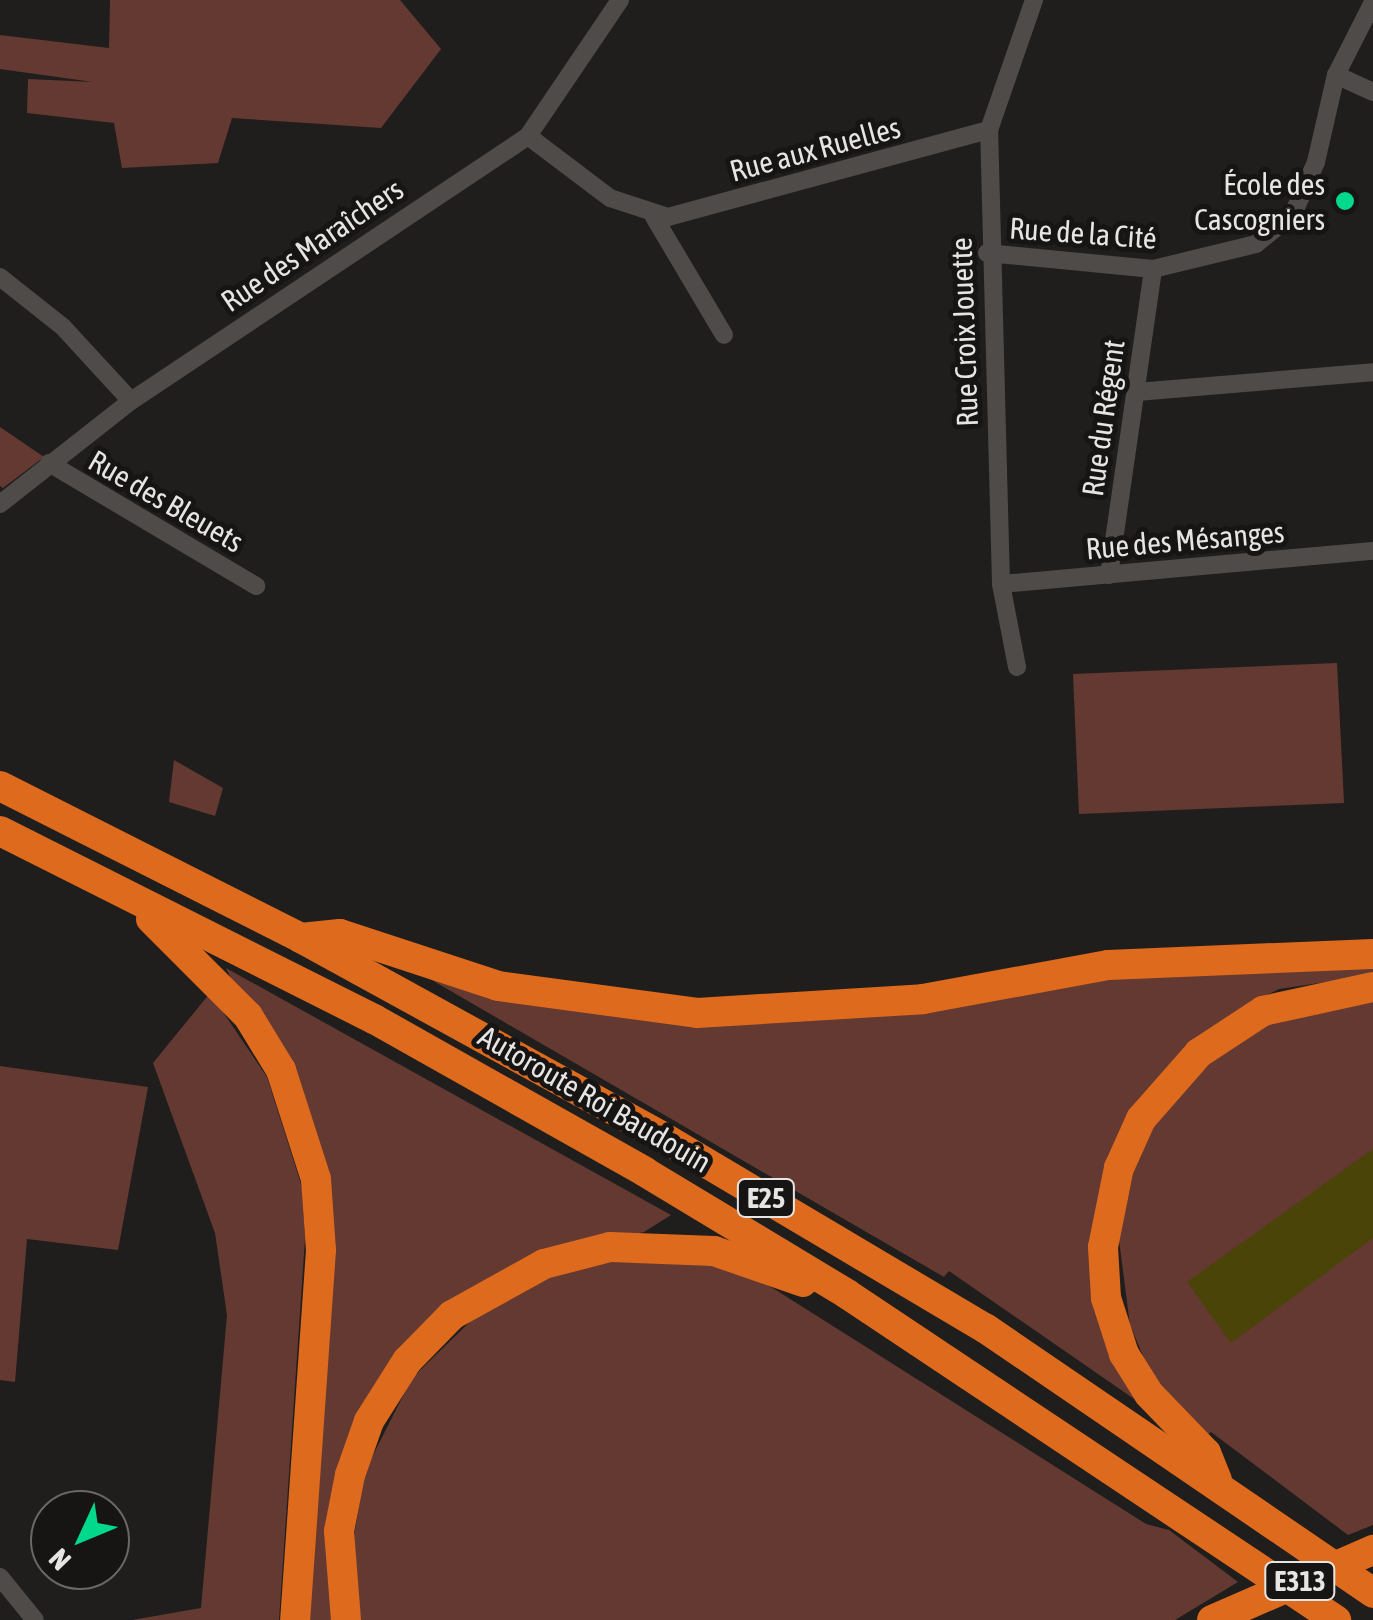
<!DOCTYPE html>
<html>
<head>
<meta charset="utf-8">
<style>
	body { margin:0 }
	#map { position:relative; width:1373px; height:1620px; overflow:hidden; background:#201e1c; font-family:"Asap Condensed",sans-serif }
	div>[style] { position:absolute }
	.green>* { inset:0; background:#633932 }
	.water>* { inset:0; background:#4a4409 }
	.minor>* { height:18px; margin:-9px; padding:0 9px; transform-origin:9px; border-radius:9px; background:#4e4b49 }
	.motorway>* { height:30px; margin:-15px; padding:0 15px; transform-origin:15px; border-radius:15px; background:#de6a1d }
	.dots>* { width:28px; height:28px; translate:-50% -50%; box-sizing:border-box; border:5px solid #171513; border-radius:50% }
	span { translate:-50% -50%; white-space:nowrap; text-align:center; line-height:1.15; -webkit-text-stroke:10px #171513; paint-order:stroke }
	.shield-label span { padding:2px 8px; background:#171513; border:2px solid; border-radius:8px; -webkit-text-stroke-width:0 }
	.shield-label { font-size:28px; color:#e7e5e4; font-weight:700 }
	.street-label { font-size:30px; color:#e7e5e4 }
	.poi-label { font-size:30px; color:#e7e5e4 }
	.right { translate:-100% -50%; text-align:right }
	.north { position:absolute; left:30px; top:1490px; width:100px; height:100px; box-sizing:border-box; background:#171513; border:2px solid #6a6867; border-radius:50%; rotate:226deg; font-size:28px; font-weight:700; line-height:40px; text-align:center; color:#e7e5e4 }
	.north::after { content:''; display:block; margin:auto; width:35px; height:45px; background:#00d98c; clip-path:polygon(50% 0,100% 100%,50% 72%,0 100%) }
</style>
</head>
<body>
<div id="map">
	<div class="green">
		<div style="clip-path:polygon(110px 0,400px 0,441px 49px,381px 128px,232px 118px,218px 163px,122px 168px,114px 123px,27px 113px,28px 79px,93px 82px,0 69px,0 35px,109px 48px)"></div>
		<div style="clip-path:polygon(0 427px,44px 457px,3px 488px,0 486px)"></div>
		<div style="clip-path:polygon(1337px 663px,1344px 803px,1079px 814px,1073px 674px)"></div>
		<div style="clip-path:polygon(174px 760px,223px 788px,215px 816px,169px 802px)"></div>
		<div style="clip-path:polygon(1373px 966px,1373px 975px,1279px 989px,1242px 1008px,1204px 1032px,1140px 1099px,1100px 1202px,1137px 1401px,949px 1271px,944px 1277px,411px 968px,615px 1012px,1105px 973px)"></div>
		<div style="clip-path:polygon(226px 968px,671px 1215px,644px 1232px,520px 1260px,440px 1312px,358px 1419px,337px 1620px,301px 1620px,322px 1178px)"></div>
		<div style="clip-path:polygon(210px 993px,267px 1077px,302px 1187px,305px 1239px,279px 1620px,132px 1620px,201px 1608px,227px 1315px,215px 1233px,153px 1063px)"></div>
		<div style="clip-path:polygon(1373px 1002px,1373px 1525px,1348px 1535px,1211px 1432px,1205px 1436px,1151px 1375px,1130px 1325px,1119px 1240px,1137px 1156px,1161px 1113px,1228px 1045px,1268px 1023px)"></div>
		<div style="clip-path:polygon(0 1066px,148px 1087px,118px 1250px,27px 1239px,15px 1382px,0 1380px)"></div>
		<div style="clip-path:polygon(605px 1262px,710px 1263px,752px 1275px,1146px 1524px,1169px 1530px,1238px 1582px,1175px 1620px,359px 1620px,354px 1536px,365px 1471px,412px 1378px,481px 1311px,521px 1286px)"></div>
	</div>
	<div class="water">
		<div style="clip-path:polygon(1373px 1149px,1373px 1238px,1231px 1343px,1187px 1282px)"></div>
	</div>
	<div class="minor">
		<div style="left:1336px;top:75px;width:41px;rotate:24.7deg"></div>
		<div style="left:528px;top:136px;width:103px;rotate:37.1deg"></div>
		<div style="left:610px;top:198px;width:61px;rotate:18.1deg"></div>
		<div style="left:668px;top:217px;width:333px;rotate:-15.2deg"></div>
		<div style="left:654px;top:217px;width:137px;rotate:59.3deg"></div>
		<div style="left:987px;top:253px;width:167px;rotate:5.5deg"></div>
		<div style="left:1153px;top:269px;width:106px;rotate:-13.6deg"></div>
		<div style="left:1256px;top:244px;width:48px;rotate:-39deg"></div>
		<div style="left:1293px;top:214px;width:57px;rotate:-66.1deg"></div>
		<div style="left:1316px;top:162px;width:89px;rotate:-77.1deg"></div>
		<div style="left:1336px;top:75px;width:82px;rotate:-63.1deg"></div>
		<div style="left:0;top:277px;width:80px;rotate:38.4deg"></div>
		<div style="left:63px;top:327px;width:100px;rotate:47.4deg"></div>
		<div style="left:1137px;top:392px;width:237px;rotate:-4.8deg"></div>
		<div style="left:49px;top:463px;width:241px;rotate:30.7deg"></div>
		<div style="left:0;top:504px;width:167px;rotate:-38.2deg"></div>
		<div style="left:131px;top:401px;width:477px;rotate:-33.7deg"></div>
		<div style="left:528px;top:136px;width:164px;rotate:-55.9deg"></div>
		<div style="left:1109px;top:575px;width:309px;rotate:-81.8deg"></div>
		<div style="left:1001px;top:584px;width:373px;rotate:-5.1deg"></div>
		<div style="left:1017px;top:667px;width:85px;rotate:-100.9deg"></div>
		<div style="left:1001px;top:584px;width:454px;rotate:-91.5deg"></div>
		<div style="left:989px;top:130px;width:138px;rotate:-70.9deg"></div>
		<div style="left:0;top:1577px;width:55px;rotate:50.9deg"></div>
	</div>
	<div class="motorway">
		<div style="left:0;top:786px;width:337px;rotate:26.8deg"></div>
		<div style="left:301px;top:938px;width:411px;rotate:28.8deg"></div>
		<div style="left:661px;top:1136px;width:377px;rotate:30.7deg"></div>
		<div style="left:985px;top:1328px;width:470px;rotate:34.3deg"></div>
		<div style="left:0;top:831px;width:419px;rotate:26.7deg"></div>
		<div style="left:374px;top:1019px;width:311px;rotate:29.4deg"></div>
		<div style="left:645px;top:1172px;width:236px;rotate:31.1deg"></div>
		<div style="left:847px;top:1294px;width:588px;rotate:33.69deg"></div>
		<div style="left:151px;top:919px;width:137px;rotate:45deg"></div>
		<div style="left:248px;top:1016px;width:63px;rotate:58.6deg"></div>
		<div style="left:281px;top:1070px;width:114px;rotate:72.2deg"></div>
		<div style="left:316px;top:1179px;width:71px;rotate:86deg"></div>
		<div style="left:321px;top:1250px;width:371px;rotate:94deg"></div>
		<div style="left:301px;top:938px;width:39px;rotate:-6deg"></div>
		<div style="left:340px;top:934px;width:166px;rotate:18.2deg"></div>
		<div style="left:498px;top:986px;width:201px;rotate:7.7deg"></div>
		<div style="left:697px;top:1013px;width:226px;rotate:-3.5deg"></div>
		<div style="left:923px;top:999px;width:188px;rotate:-10.4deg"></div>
		<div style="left:1108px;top:965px;width:265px;rotate:-2.4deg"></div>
		<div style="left:1217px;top:1480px;width:29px;rotate:-112deg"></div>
		<div style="left:1206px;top:1453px;width:82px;rotate:-134deg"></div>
		<div style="left:1149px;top:1394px;width:47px;rotate:-122deg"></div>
		<div style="left:1124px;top:1354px;width:59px;rotate:-107.8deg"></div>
		<div style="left:1106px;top:1298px;width:51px;rotate:-93.4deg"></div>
		<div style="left:1103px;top:1247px;width:81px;rotate:-78.6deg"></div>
		<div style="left:1119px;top:1168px;width:54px;rotate:-65.8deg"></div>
		<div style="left:1141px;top:1119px;width:88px;rotate:-48.7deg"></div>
		<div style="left:1199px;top:1053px;width:77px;rotate:-33.3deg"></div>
		<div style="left:1263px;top:1011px;width:113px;rotate:-12.3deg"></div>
		<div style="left:346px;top:1620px;width:89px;rotate:-94.5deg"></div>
		<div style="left:339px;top:1531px;width:57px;rotate:-78.9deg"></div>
		<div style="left:350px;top:1475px;width:57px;rotate:-70.6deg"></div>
		<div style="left:369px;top:1421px;width:71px;rotate:-57.7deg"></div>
		<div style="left:407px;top:1361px;width:64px;rotate:-45.6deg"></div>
		<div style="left:452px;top:1315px;width:105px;rotate:-29deg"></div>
		<div style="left:544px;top:1264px;width:68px;rotate:-14.4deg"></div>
		<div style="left:610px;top:1247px;width:104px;rotate:2.2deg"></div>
		<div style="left:714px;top:1251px;width:94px;rotate:19.2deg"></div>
		<div style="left:1212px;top:1620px;width:176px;rotate:-23.5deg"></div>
	</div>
	<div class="dots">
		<div style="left:1345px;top:201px;background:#00d98c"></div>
	</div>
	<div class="shield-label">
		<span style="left:766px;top:1198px">E25</span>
		<span style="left:1300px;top:1581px">E313</span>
	</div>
	<div class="street-label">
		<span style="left:815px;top:149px;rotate:-15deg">Rue aux Ruelles</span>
		<span style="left:1083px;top:233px;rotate:4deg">Rue de la Cité</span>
		<span style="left:312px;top:245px;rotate:-34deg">Rue des Maraîchers</span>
		<span style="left:964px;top:332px;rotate:-92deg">Rue Croix Jouette</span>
		<span style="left:1103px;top:418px;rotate:-82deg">Rue du Régent</span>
		<span style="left:166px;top:501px;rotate:30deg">Rue des Bleuets</span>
		<span style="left:1185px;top:540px;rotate:-5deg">Rue des Mésanges</span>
		<span style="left:595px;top:1099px;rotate:30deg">Autoroute Roi Baudouin</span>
	</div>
	<div class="poi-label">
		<span class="right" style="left:1325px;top:201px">École des<br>Cascogniers</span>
	</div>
	<div class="north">N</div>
</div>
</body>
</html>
